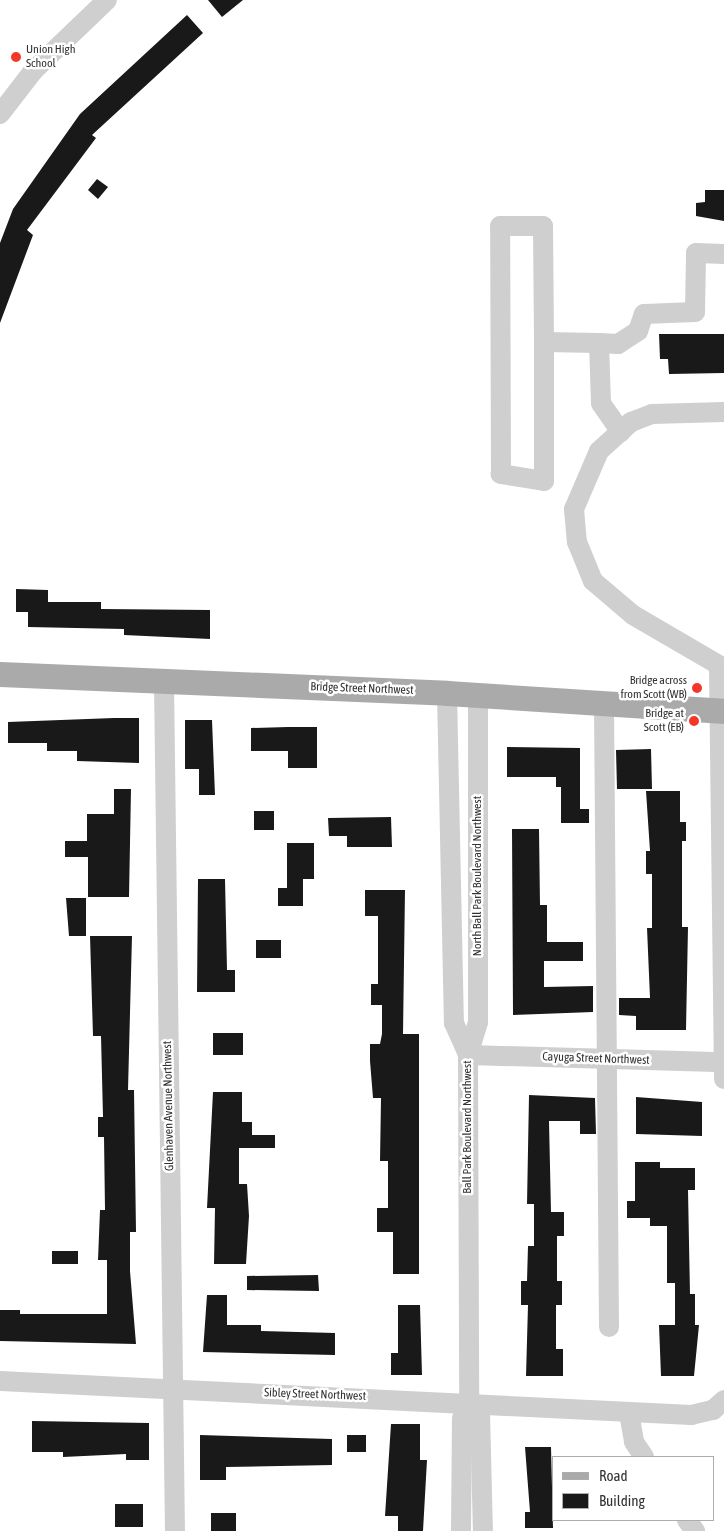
<!DOCTYPE html>
<html>
<head>
<meta charset="utf-8">
<style>
	body { margin:0 }
	#map { position:relative; width:724px; height:1531px; overflow:hidden; background:#fff; font-family:"Asap Condensed",sans-serif }
	div>[style] { position:absolute }
	.building>* { inset:0; background:#191919 }
	.minor>* { height:20px; margin:-10px; padding:0 10px; transform-origin:10px; border-radius:10px; background:#cfcfcf }
	.major>* { height:25px; margin:-12.5px; padding:0 12.5px; transform-origin:12.5px; border-radius:12.5px; background:#aaa }
	.dots>* { width:14px; height:14px; translate:-50% -50%; box-sizing:border-box; border:2px solid #fff; border-radius:50% }
	span { translate:-50% -50%; white-space:nowrap; text-align:center; line-height:1.15; -webkit-text-stroke:5px #fff; paint-order:stroke }
	.poi-label { font-size:12px; color:#323232 }
	.left { translate:0 -50%; text-align:left }
	.right { translate:-100% -50%; text-align:right }
	.street-label { font-size:12px; color:#323232 }
	.legend { position:absolute; left:552px; top:1456px; width:162px; height:65px; box-sizing:border-box; background:#fff; border:1px solid #adadad; margin:0; padding:6px 9px; list-style:none; font-size:15px; color:#323232 }
	.legend li { display:flex; align-items:center; gap:10px; height:25px }
	.legend b { width:25px; border:1px solid #adadad }
</style>
</head>
<body>
<div id="map">
	<div class="building">
		<div style="clip-path:polygon(208px 0,243px 0,222px 17px)"></div>
		<div style="clip-path:polygon(187px 15px,203px 33px,92px 135px,96px 138px,27px 230px,33px 235px,0 323px,0 243px,13px 209px,80px 114px)"></div>
		<div style="clip-path:polygon(97px 179px,108px 187px,98px 199px,88px 190px)"></div>
		<div style="clip-path:polygon(705px 190px,724px 190px,724px 221px,696px 216px,696px 203px,705px 202px)"></div>
		<div style="clip-path:polygon(659px 334px,724px 334px,724px 373px,669px 374px,668px 359px,660px 359px)"></div>
		<div style="clip-path:polygon(16px 589px,48px 590px,48px 602px,101px 602px,101px 609px,210px 610px,210px 639px,124px 635px,124px 629px,28px 627px,28px 612px,16px 612px)"></div>
		<div style="clip-path:polygon(114px 718px,139px 718px,139px 763px,77px 761px,77px 751px,47px 751px,47px 743px,8px 743px,8px 722px)"></div>
		<div style="clip-path:polygon(185px 720px,212px 720px,215px 795px,199px 795px,199px 769px,185px 769px)"></div>
		<div style="clip-path:polygon(288px 727px,317px 727px,317px 768px,288px 768px,288px 751px,251px 751px,251px 728px)"></div>
		<div style="clip-path:polygon(507px 747px,580px 748px,580px 809px,589px 809px,589px 823px,561px 823px,561px 787px,556px 787px,556px 777px,507px 777px)"></div>
		<div style="clip-path:polygon(651px 749px,652px 789px,617px 789px,616px 750px)"></div>
		<div style="clip-path:polygon(114px 789px,131px 789px,129px 897px,88px 897px,88px 857px,65px 857px,65px 841px,87px 841px,87px 814px,114px 814px)"></div>
		<div style="clip-path:polygon(646px 791px,680px 791px,680px 822px,686px 822px,686px 841px,682px 841px,682px 927px,688px 927px,686px 1030px,636px 1030px,636px 1016px,619px 1015px,619px 998px,650px 998px,647px 928px,652px 928px,652px 874px,646px 874px,646px 851px,650px 851px)"></div>
		<div style="clip-path:polygon(254px 811px,274px 811px,274px 830px,254px 830px)"></div>
		<div style="clip-path:polygon(391px 817px,392px 847px,347px 847px,347px 836px,329px 836px,328px 818px)"></div>
		<div style="clip-path:polygon(512px 829px,539px 829px,540px 905px,547px 905px,547px 942px,583px 942px,583px 961px,544px 961px,544px 987px,593px 986px,593px 1012px,513px 1015px)"></div>
		<div style="clip-path:polygon(287px 843px,314px 843px,314px 879px,303px 879px,303px 906px,278px 906px,278px 888px,287px 888px)"></div>
		<div style="clip-path:polygon(198px 879px,225px 879px,227px 970px,235px 970px,235px 992px,197px 992px)"></div>
		<div style="clip-path:polygon(365px 890px,405px 890px,403px 1034px,419px 1034px,419px 1274px,393px 1274px,393px 1232px,377px 1232px,377px 1208px,388px 1208px,388px 1161px,380px 1161px,381px 1098px,373px 1098px,370px 1061px,370px 1044px,380px 1044px,382px 1034px,382px 1005px,371px 1005px,371px 984px,378px 984px,378px 916px,365px 916px)"></div>
		<div style="clip-path:polygon(66px 898px,86px 898px,86px 936px,69px 936px)"></div>
		<div style="clip-path:polygon(90px 936px,132px 936px,128px 1090px,134px 1090px,136px 1232px,130px 1232px,130px 1271px,136px 1344px,0 1341px,0 1310px,20px 1310px,20px 1314px,107px 1314px,107px 1260px,98px 1260px,100px 1210px,105px 1210px,104px 1137px,98px 1137px,98px 1117px,103px 1117px,101px 1036px,93px 1036px)"></div>
		<div style="clip-path:polygon(256px 940px,281px 940px,281px 958px,256px 958px)"></div>
		<div style="clip-path:polygon(213px 1033px,243px 1033px,243px 1055px,213px 1055px)"></div>
		<div style="clip-path:polygon(213px 1092px,242px 1092px,242px 1122px,252px 1122px,252px 1135px,275px 1135px,275px 1148px,239px 1148px,239px 1184px,247px 1184px,249px 1216px,246px 1264px,214px 1264px,215px 1208px,207px 1208px)"></div>
		<div style="clip-path:polygon(529px 1095px,595px 1098px,596px 1134px,580px 1134px,580px 1121px,549px 1121px,551px 1212px,564px 1212px,564px 1236px,557px 1236px,557px 1281px,562px 1281px,562px 1305px,556px 1305px,556px 1349px,563px 1349px,563px 1376px,526px 1376px,528px 1305px,521px 1305px,521px 1281px,527px 1281px,528px 1246px,534px 1246px,534px 1204px,527px 1204px)"></div>
		<div style="clip-path:polygon(636px 1097px,702px 1102px,702px 1136px,636px 1134px)"></div>
		<div style="clip-path:polygon(635px 1162px,660px 1162px,660px 1168px,695px 1168px,695px 1190px,688px 1190px,690px 1294px,695px 1294px,695px 1325px,699px 1325px,694px 1376px,661px 1376px,659px 1325px,675px 1325px,675px 1283px,667px 1283px,667px 1226px,650px 1226px,650px 1218px,627px 1218px,627px 1201px,635px 1201px)"></div>
		<div style="clip-path:polygon(52px 1251px,78px 1251px,78px 1264px,52px 1264px)"></div>
		<div style="clip-path:polygon(318px 1275px,319px 1291px,247px 1290px,247px 1276px)"></div>
		<div style="clip-path:polygon(207px 1295px,227px 1295px,227px 1325px,261px 1325px,261px 1331px,335px 1333px,335px 1355px,203px 1352px)"></div>
		<div style="clip-path:polygon(398px 1305px,420px 1305px,422px 1375px,391px 1375px,391px 1353px,398px 1353px)"></div>
		<div style="clip-path:polygon(32px 1421px,149px 1423px,149px 1460px,126px 1460px,126px 1454px,63px 1457px,63px 1452px,32px 1452px)"></div>
		<div style="clip-path:polygon(391px 1424px,420px 1424px,420px 1460px,427px 1460px,423px 1531px,398px 1531px,398px 1516px,385px 1516px)"></div>
		<div style="clip-path:polygon(200px 1435px,332px 1439px,332px 1465px,226px 1467px,226px 1480px,200px 1480px)"></div>
		<div style="clip-path:polygon(347px 1435px,366px 1435px,366px 1452px,347px 1452px)"></div>
		<div style="clip-path:polygon(525px 1447px,551px 1447px,553px 1528px,525px 1528px,525px 1512px,530px 1512px)"></div>
		<div style="clip-path:polygon(115px 1504px,143px 1504px,143px 1527px,115px 1527px)"></div>
		<div style="clip-path:polygon(211px 1513px,236px 1513px,236px 1531px,211px 1531px)"></div>
	</div>
	<div class="minor">
		<div style="left:0;top:114px;width:56px;rotate:-52.3deg"></div>
		<div style="left:34px;top:70px;width:101px;rotate:-43.8deg"></div>
		<div style="left:544px;top:342px;width:139px;rotate:90deg"></div>
		<div style="left:544px;top:481px;width:44px;rotate:-170.8deg"></div>
		<div style="left:501px;top:474px;width:248px;rotate:-90.2deg"></div>
		<div style="left:500px;top:226px;width:43px"></div>
		<div style="left:543px;top:226px;width:116px;rotate:89.5deg"></div>
		<div style="left:544px;top:342px;width:55px;rotate:1deg"></div>
		<div style="left:724px;top:412px;width:72px;rotate:178.4deg"></div>
		<div style="left:652px;top:414px;width:22px;rotate:159deg"></div>
		<div style="left:631px;top:422px;width:43px;rotate:137.8deg"></div>
		<div style="left:599px;top:451px;width:63px;rotate:113.3deg"></div>
		<div style="left:574px;top:509px;width:33px;rotate:85deg"></div>
		<div style="left:577px;top:542px;width:42px;rotate:67.7deg"></div>
		<div style="left:593px;top:581px;width:52px;rotate:40.4deg"></div>
		<div style="left:633px;top:615px;width:105px;rotate:30.2deg"></div>
		<div style="left:621px;top:432px;width:35px;rotate:-125deg"></div>
		<div style="left:601px;top:403px;width:60px;rotate:-91.9deg"></div>
		<div style="left:599px;top:343px;width:19px;rotate:3deg"></div>
		<div style="left:618px;top:344px;width:24px;rotate:-33deg"></div>
		<div style="left:638px;top:331px;width:18px;rotate:-71deg"></div>
		<div style="left:644px;top:314px;width:51px;rotate:-2.2deg"></div>
		<div style="left:695px;top:312px;width:59px;rotate:-89deg"></div>
		<div style="left:696px;top:253px;width:28px;rotate:2deg"></div>
		<div style="left:719px;top:667px;width:412px;rotate:89.3deg"></div>
		<div style="left:164px;top:682px;width:849px;rotate:89.26deg"></div>
		<div style="left:447px;top:693px;width:330px;rotate:88.8deg"></div>
		<div style="left:454px;top:1023px;width:35px;rotate:66deg"></div>
		<div style="left:468px;top:1055px;width:346px;rotate:89.8deg"></div>
		<div style="left:469px;top:1401px;width:16px;rotate:45deg"></div>
		<div style="left:480px;top:1412px;width:119px;rotate:88.6deg"></div>
		<div style="left:604px;top:704px;width:623px;rotate:89.54deg"></div>
		<div style="left:468px;top:1055px;width:34px;rotate:-73deg"></div>
		<div style="left:478px;top:1022px;width:327px;rotate:-90deg"></div>
		<div style="left:468px;top:1055px;width:256px;rotate:1.6deg"></div>
		<div style="left:0;top:1381px;width:692px;rotate:2.82deg"></div>
		<div style="left:691px;top:1415px;width:23px;rotate:-13deg"></div>
		<div style="left:713px;top:1410px;width:15px;rotate:-42deg"></div>
		<div style="left:629px;top:1413px;width:29px;rotate:80deg"></div>
		<div style="left:634px;top:1442px;width:18px;rotate:56deg"></div>
		<div style="left:687px;top:1520px;width:14px;rotate:54deg"></div>
		<div style="left:461px;top:1531px;width:112px;rotate:-89.5deg"></div>
		<div style="left:462px;top:1419px;width:19px;rotate:-69deg"></div>
	</div>
	<div class="major">
		<div style="left:0;top:674px;width:447px;rotate:2.4deg"></div>
		<div style="left:447px;top:693px;width:278px;rotate:3.7deg"></div>
	</div>
	<div class="dots">
		<div style="left:16px;top:57px;background:#f4372a"></div>
		<div style="left:697px;top:688px;background:#f4372a"></div>
		<div style="left:694px;top:721px;background:#f4372a"></div>
	</div>
	<div class="poi-label">
		<span class="left" style="left:26px;top:57px">Union High<br>School</span>
		<span class="right" style="left:687px;top:688px">Bridge across<br>from Scott (WB)</span>
		<span class="right" style="left:684px;top:721px">Bridge at<br>Scott (EB)</span>
	</div>
	<div class="street-label">
		<span style="left:362px;top:689px;rotate:2deg">Bridge Street Northwest</span>
		<span style="left:478px;top:876px;rotate:-90deg">North Ball Park Boulevard Northwest</span>
		<span style="left:596px;top:1059px;rotate:2deg">Cayuga Street Northwest</span>
		<span style="left:169px;top:1106px;rotate:-91deg">Glenhaven Avenue Northwest</span>
		<span style="left:468px;top:1127px;rotate:-90deg">Ball Park Boulevard Northwest</span>
		<span style="left:315px;top:1395px;rotate:2deg">Sibley Street Northwest</span>
	</div>
	<ul class="legend">
	<li><b style="height:6px;background:#aaa"></b>Road</li>
	<li><b style="height:14px;background:#191919"></b>Building</li>
	</ul>
</div>
</body>
</html>
